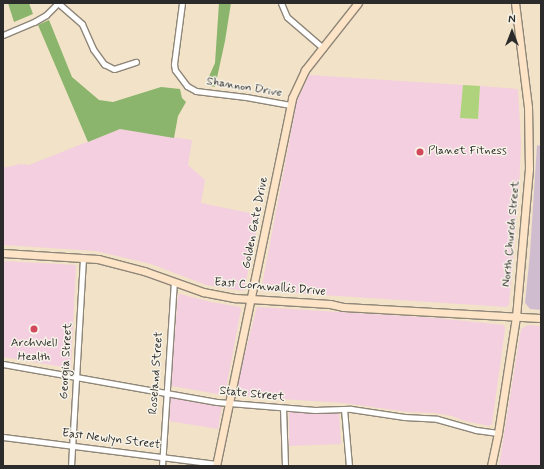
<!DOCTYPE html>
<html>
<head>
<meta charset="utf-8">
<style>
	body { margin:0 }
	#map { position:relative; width:544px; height:469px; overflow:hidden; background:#f2e2c7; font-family:Mynerve,sans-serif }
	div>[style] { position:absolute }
	.built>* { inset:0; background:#f3cfe0 }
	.industrial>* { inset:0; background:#cfbdcf }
	.green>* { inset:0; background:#afd37c }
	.forest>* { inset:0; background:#8bb56c }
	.roads { filter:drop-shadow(1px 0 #8e8679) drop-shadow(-1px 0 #8e8679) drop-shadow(0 1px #8e8679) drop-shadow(0 -1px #8e8679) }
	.street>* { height:5px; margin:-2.5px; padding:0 2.5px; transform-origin:2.5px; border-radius:2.5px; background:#fff }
	.secondary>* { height:7px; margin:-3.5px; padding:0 3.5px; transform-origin:3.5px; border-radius:3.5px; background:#fee4c6 }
	.dots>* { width:11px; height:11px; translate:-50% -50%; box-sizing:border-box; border:2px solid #f7f3e8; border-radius:50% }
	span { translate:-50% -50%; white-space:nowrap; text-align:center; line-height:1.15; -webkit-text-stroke:3px #f7f3e8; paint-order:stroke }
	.street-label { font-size:12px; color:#2b2b2b }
	.poi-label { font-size:12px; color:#2b2b2b }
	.left { translate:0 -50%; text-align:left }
	.frame { position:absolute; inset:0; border:4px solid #2b2b2b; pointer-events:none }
	.north { position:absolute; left:492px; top:12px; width:40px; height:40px; -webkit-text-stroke:3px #f7f3e8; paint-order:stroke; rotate:0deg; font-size:11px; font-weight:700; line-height:16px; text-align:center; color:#2b2b2b }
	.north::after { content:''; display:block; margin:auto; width:14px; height:18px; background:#2b2b2b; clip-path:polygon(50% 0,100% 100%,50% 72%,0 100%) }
</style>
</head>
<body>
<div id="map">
	<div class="built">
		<div style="clip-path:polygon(309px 75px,463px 85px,461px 118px,478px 119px,480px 86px,518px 89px,521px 144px,519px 189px,512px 273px,509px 304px,507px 307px,261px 291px,297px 101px)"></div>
		<div style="clip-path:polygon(120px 129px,192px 140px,188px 165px,205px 180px,201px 203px,260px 215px,244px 291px,206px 285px,151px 264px,96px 251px,4px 245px,3px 168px,20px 164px,29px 165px)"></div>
		<div style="clip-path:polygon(3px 261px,76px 265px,71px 367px,69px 368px,3px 357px)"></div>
		<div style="clip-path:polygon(180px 294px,211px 302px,240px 307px,241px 309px,225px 394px,223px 395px,172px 386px,171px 383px,178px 295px)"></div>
		<div style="clip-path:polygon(257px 307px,436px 318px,504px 325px,505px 329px,492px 424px,489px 426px,465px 421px,452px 416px,435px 413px,408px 412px,344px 403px,236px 396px,242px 365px)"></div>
		<div style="clip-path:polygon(528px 325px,541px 326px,541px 466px,499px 466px,521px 329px)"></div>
		<div style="clip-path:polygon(171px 396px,222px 406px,218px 429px,169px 421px)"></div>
		<div style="clip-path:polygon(289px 411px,337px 412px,339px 414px,341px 444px,289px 446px)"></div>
	</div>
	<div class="industrial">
		<div style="clip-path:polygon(537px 145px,541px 146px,541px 310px,530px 309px,525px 303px,530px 253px)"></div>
	</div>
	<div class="green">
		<div style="clip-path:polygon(463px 85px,480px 86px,478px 119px,460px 118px)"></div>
	</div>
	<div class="forest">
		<div style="clip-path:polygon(8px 3px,29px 3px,33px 14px,14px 22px)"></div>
		<div style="clip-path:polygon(219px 3px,231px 3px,225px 41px,215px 87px,211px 86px,207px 81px,215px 63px)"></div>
		<div style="clip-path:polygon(49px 20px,72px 77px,99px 100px,113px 102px,161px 87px,180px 89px,182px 98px,186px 102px,178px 116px,174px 138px,120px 129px,88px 142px,38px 25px)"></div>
	</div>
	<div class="roads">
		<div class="street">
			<div style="left:58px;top:3px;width:32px;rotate:41deg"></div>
			<div style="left:82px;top:24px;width:27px;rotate:66deg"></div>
			<div style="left:93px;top:49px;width:19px;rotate:54deg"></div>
			<div style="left:104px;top:64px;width:11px;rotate:27deg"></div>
			<div style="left:114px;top:69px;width:23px;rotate:-18deg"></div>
			<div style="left:182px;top:3px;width:62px;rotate:97.5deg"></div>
			<div style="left:174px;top:64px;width:6px;rotate:81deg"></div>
			<div style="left:175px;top:70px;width:20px;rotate:53deg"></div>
			<div style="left:187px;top:86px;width:10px;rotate:29deg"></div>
			<div style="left:196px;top:91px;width:50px;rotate:6.8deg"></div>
			<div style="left:246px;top:97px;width:45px;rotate:10.3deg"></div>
			<div style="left:281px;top:3px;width:15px;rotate:67deg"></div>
			<div style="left:287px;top:17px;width:48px;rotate:40.7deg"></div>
			<div style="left:3px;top:35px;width:34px;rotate:-23deg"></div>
			<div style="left:34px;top:22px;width:14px;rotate:-30deg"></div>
			<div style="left:46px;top:15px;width:17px;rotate:-45deg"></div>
			<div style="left:3px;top:364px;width:217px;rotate:10.1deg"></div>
			<div style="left:217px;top:402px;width:98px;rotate:4.7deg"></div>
			<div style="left:315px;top:410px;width:36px;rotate:-2deg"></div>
			<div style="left:351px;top:409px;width:54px;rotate:8.6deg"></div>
			<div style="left:404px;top:417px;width:33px;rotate:3deg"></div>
			<div style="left:437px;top:419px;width:41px;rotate:15.8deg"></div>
			<div style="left:476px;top:430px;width:22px;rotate:8deg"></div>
			<div style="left:283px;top:408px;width:58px;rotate:88deg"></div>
			<div style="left:344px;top:409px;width:57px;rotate:85deg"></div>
			<div style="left:3px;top:437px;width:215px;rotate:7.2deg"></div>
			<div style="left:71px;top:466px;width:208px;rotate:-86.7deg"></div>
			<div style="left:162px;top:466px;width:184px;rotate:-86.3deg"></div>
		</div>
		<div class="secondary">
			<div style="left:3px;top:253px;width:95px;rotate:3.6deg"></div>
			<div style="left:98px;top:259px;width:48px;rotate:14.6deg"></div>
			<div style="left:144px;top:271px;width:63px;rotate:19.6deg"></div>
			<div style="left:203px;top:292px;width:33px;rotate:11deg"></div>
			<div style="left:235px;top:298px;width:95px;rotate:3.6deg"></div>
			<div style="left:330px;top:304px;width:13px;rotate:13deg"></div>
			<div style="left:343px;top:307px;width:198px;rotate:3.2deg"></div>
			<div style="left:216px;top:466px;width:376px;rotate:-78.3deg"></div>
			<div style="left:292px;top:98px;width:31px;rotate:-65deg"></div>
			<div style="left:305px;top:70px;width:85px;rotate:-51.7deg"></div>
			<div style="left:491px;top:466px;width:34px;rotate:-78deg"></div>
			<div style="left:498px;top:433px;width:117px;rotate:-81.2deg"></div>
			<div style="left:516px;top:317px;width:149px;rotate:-85deg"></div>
			<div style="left:529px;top:169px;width:62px;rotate:-90.9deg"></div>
			<div style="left:528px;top:107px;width:105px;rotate:-97.1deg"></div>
		</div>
	</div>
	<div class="dots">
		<div style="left:420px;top:152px;background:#d1495b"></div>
		<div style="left:34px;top:329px;background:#d1495b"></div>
	</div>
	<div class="street-label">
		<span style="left:244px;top:88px;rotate:9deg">Shannon Drive</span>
		<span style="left:256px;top:223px;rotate:-79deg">Golden Gate Drive</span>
		<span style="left:512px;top:234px;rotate:-85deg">North Church Street</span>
		<span style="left:270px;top:288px;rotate:5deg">East Cornwallis Drive</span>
		<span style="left:67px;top:361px;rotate:-87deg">Georgia Street</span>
		<span style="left:157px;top:373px;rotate:-86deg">Roseland Street</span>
		<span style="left:252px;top:395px;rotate:6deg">State Street</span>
		<span style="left:111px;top:440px;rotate:7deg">East Newlyn Street</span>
	</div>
	<div class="poi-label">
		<span class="left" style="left:428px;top:152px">Planet Fitness</span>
		<span style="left:34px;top:351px">ArchWell<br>Health</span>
	</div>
	<div class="frame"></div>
	<div class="north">N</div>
</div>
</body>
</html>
